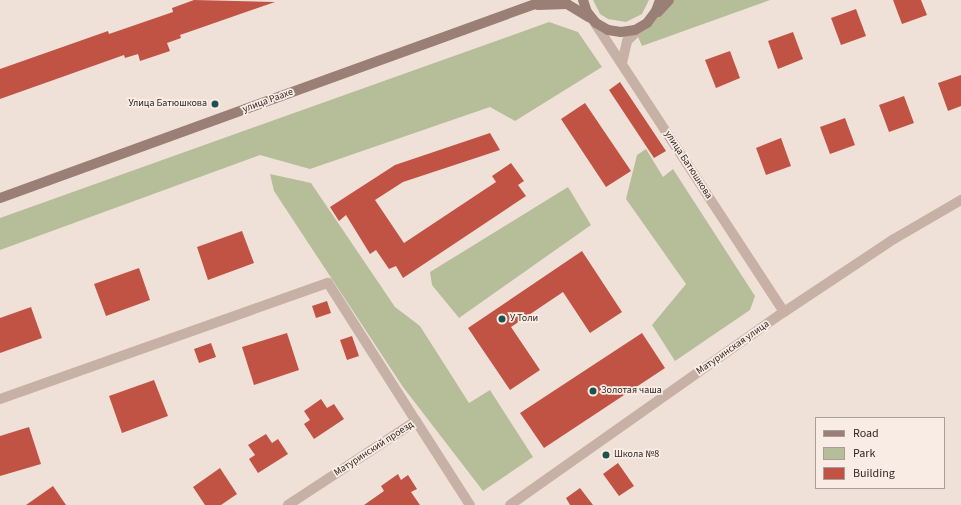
<!DOCTYPE html>
<html>
<head>
<meta charset="utf-8">
<style>
	body { margin:0 }
	#map { position:relative; width:961px; height:505px; overflow:hidden; background:#f0e1d8; font-family:"Source Sans 3",sans-serif }
	div>[style] { position:absolute }
	.green>* { inset:0; background:#b6be99 }
	.building>* { inset:0; background:#c15345 }
	.minor>* { height:10px; margin:-5px; padding:0 5px; transform-origin:5px; border-radius:5px; background:#c7b0a5 }
	.tertiary>* { height:10px; margin:-5px; padding:0 5px; transform-origin:5px; border-radius:5px; background:#c7b0a5 }
	.secondary>* { height:10px; margin:-5px; padding:0 5px; transform-origin:5px; border-radius:5px; background:#9a7f76 }
	.dots>* { width:11px; height:11px; translate:-50% -50%; box-sizing:border-box; border:2px solid #f8ece4; border-radius:50% }
	span { translate:-50% -50%; white-space:nowrap; text-align:center; line-height:1.15; -webkit-text-stroke:3.5px #f8ece4; paint-order:stroke }
	.street-label { font-size:10px; color:#332826 }
	.poi-label { font-size:10px; color:#332826 }
	.right { translate:-100% -50%; text-align:right }
	.left { translate:0 -50%; text-align:left }
	.legend { position:absolute; left:815px; top:417px; width:130px; height:72px; box-sizing:border-box; background:#f8ece4; border:1px solid #a99e98; margin:0; padding:5px 7px; list-style:none; font-size:12px; color:#332826 }
	.legend li { display:flex; align-items:center; gap:8px; height:20px }
	.legend b { width:20px; border:1px solid #a99e98 }
</style>
</head>
<body>
<div id="map">
	<div class="green">
		<div style="clip-path:polygon(593px 0,649px 0,642px 14px,626px 22px,608px 19px,600px 14px)"></div>
		<div style="clip-path:polygon(669px 0,770px 0,642px 46px,635px 30px)"></div>
		<div style="clip-path:polygon(549px 22px,578px 32px,602px 67px,515px 121px,490px 107px,310px 169px,260px 155px,0 250px,0 218px)"></div>
		<div style="clip-path:polygon(646px 149px,663px 177px,673px 169px,755px 296px,750px 310px,675px 361px,652px 325px,686px 284px,626px 199px,637px 155px)"></div>
		<div style="clip-path:polygon(270px 174px,311px 183px,395px 307px,420px 326px,469px 403px,490px 390px,533px 457px,483px 491px,403px 387px,274px 191px)"></div>
		<div style="clip-path:polygon(568px 187px,591px 225px,459px 318px,432px 285px,430px 272px)"></div>
	</div>
	<div class="building">
		<div style="clip-path:polygon(194px 0,275px 2px,180px 35px,181px 38px,167px 43px,170px 51px,140px 61px,138px 54px,125px 58px,124px 55px,0 99px,0 69px,108px 31px,109px 34px,173px 12px,172px 8px)"></div>
		<div style="clip-path:polygon(893px 0,921px 0,927px 15px,902px 24px)"></div>
		<div style="clip-path:polygon(856px 9px,866px 36px,841px 45px,831px 18px)"></div>
		<div style="clip-path:polygon(793px 32px,803px 59px,778px 69px,768px 41px)"></div>
		<div style="clip-path:polygon(730px 51px,740px 78px,716px 88px,705px 60px)"></div>
		<div style="clip-path:polygon(961px 75px,961px 106px,948px 111px,938px 83px)"></div>
		<div style="clip-path:polygon(620px 82px,666px 151px,654px 158px,609px 90px)"></div>
		<div style="clip-path:polygon(904px 96px,914px 123px,889px 132px,879px 105px)"></div>
		<div style="clip-path:polygon(585px 103px,631px 171px,606px 187px,561px 119px)"></div>
		<div style="clip-path:polygon(845px 118px,855px 145px,830px 154px,820px 127px)"></div>
		<div style="clip-path:polygon(490px 133px,500px 150px,403px 182px,375px 200px,404px 243px,496px 182px,492px 176px,511px 163px,524px 181px,518px 185px,526px 196px,403px 278px,396px 266px,389px 269px,376px 250px,370px 254px,346px 215px,339px 221px,330px 207px,395px 165px)"></div>
		<div style="clip-path:polygon(781px 138px,791px 166px,766px 175px,756px 148px)"></div>
		<div style="clip-path:polygon(242px 231px,254px 263px,208px 280px,197px 247px)"></div>
		<div style="clip-path:polygon(582px 251px,622px 312px,590px 333px,563px 292px,511px 327px,540px 370px,510px 390px,468px 328px)"></div>
		<div style="clip-path:polygon(139px 268px,150px 300px,106px 316px,94px 284px)"></div>
		<div style="clip-path:polygon(327px 301px,331px 313px,316px 318px,312px 306px)"></div>
		<div style="clip-path:polygon(31px 307px,42px 338px,0 353px,0 318px)"></div>
		<div style="clip-path:polygon(287px 333px,299px 370px,254px 385px,242px 347px)"></div>
		<div style="clip-path:polygon(642px 333px,665px 368px,544px 448px,520px 413px)"></div>
		<div style="clip-path:polygon(352px 336px,359px 356px,347px 360px,340px 340px)"></div>
		<div style="clip-path:polygon(211px 343px,216px 357px,199px 363px,194px 349px)"></div>
		<div style="clip-path:polygon(154px 380px,168px 416px,122px 433px,109px 396px)"></div>
		<div style="clip-path:polygon(321px 399px,327px 408px,334px 404px,344px 419px,314px 439px,304px 424px,310px 420px,304px 411px)"></div>
		<div style="clip-path:polygon(29px 427px,41px 464px,0 476px,0 436px)"></div>
		<div style="clip-path:polygon(266px 434px,272px 443px,278px 439px,288px 454px,258px 473px,249px 459px,255px 455px,248px 445px)"></div>
		<div style="clip-path:polygon(618px 463px,634px 486px,619px 496px,603px 474px)"></div>
		<div style="clip-path:polygon(220px 468px,237px 494px,221px 505px,205px 505px,193px 487px)"></div>
		<div style="clip-path:polygon(398px 474px,401px 480px,408px 475px,417px 489px,411px 492px,420px 505px,364px 505px,384px 491px,381px 486px)"></div>
		<div style="clip-path:polygon(53px 486px,66px 505px,26px 505px)"></div>
		<div style="clip-path:polygon(580px 488px,593px 505px,570px 505px,566px 498px)"></div>
	</div>
	<div class="minor">
		<div style="left:784px;top:312px;width:132px;rotate:-33.6deg"></div>
		<div style="left:894px;top:239px;width:78px;rotate:-30.2deg"></div>
		<div style="left:0;top:399px;width:348px;rotate:-19.5deg"></div>
		<div style="left:328px;top:283px;width:164px;rotate:57.5deg"></div>
		<div style="left:288px;top:505px;width:153px;rotate:-33.3deg"></div>
		<div style="left:416px;top:421px;width:100px;rotate:57.3deg"></div>
	</div>
	<div class="tertiary">
		<div style="left:622px;top:63px;width:23px;rotate:-77deg"></div>
		<div style="left:627px;top:41px;width:20px;rotate:-45deg"></div>
		<div style="left:510px;top:505px;width:335px;rotate:-35.2deg"></div>
		<div style="left:784px;top:312px;width:349px;rotate:-123.2deg"></div>
	</div>
	<div class="secondary">
		<div style="left:583px;top:0;width:13px;rotate:72deg"></div>
		<div style="left:587px;top:12px;width:14px;rotate:51deg"></div>
		<div style="left:596px;top:23px;width:14px;rotate:30deg"></div>
		<div style="left:608px;top:30px;width:13px;rotate:9deg"></div>
		<div style="left:621px;top:32px;width:14px;rotate:-8deg"></div>
		<div style="left:635px;top:30px;width:14px;rotate:-30deg"></div>
		<div style="left:647px;top:23px;width:15px;rotate:-53deg"></div>
		<div style="left:656px;top:11px;width:12px;rotate:-70deg"></div>
		<div style="left:538px;top:5px;width:29px;rotate:-2deg"></div>
		<div style="left:567px;top:4px;width:26px;rotate:31deg"></div>
		<div style="left:658px;top:12px;width:16px;rotate:-47deg"></div>
		<div style="left:0;top:198px;width:581px;rotate:-19.93deg"></div>
	</div>
	<div class="dots">
		<div style="left:215px;top:104px;background:#1e524f"></div>
		<div style="left:502px;top:319px;background:#1e524f"></div>
		<div style="left:593px;top:391px;background:#1e524f"></div>
		<div style="left:606px;top:455px;background:#1e524f"></div>
	</div>
	<div class="street-label">
		<span style="left:268px;top:101px;rotate:-20deg">улица Раахе</span>
		<span style="left:688px;top:165px;rotate:57deg">улица Батюшкова</span>
		<span style="left:733px;top:348px;rotate:-35deg">Матуринская улица</span>
		<span style="left:374px;top:449px;rotate:-33deg">Матуринский проезд</span>
	</div>
	<div class="poi-label">
		<span class="right" style="left:207px;top:104px">Улица Батюшкова</span>
		<span class="left" style="left:510px;top:319px">У Толи</span>
		<span class="left" style="left:601px;top:391px">Золотая чаша</span>
		<span class="left" style="left:614px;top:455px">Школа №8</span>
	</div>
	<ul class="legend">
	<li><b style="height:5px;background:#9a7f76"></b>Road</li>
	<li><b style="height:11px;background:#b6be99"></b>Park</li>
	<li><b style="height:11px;background:#c15345"></b>Building</li>
	</ul>
</div>
</body>
</html>
